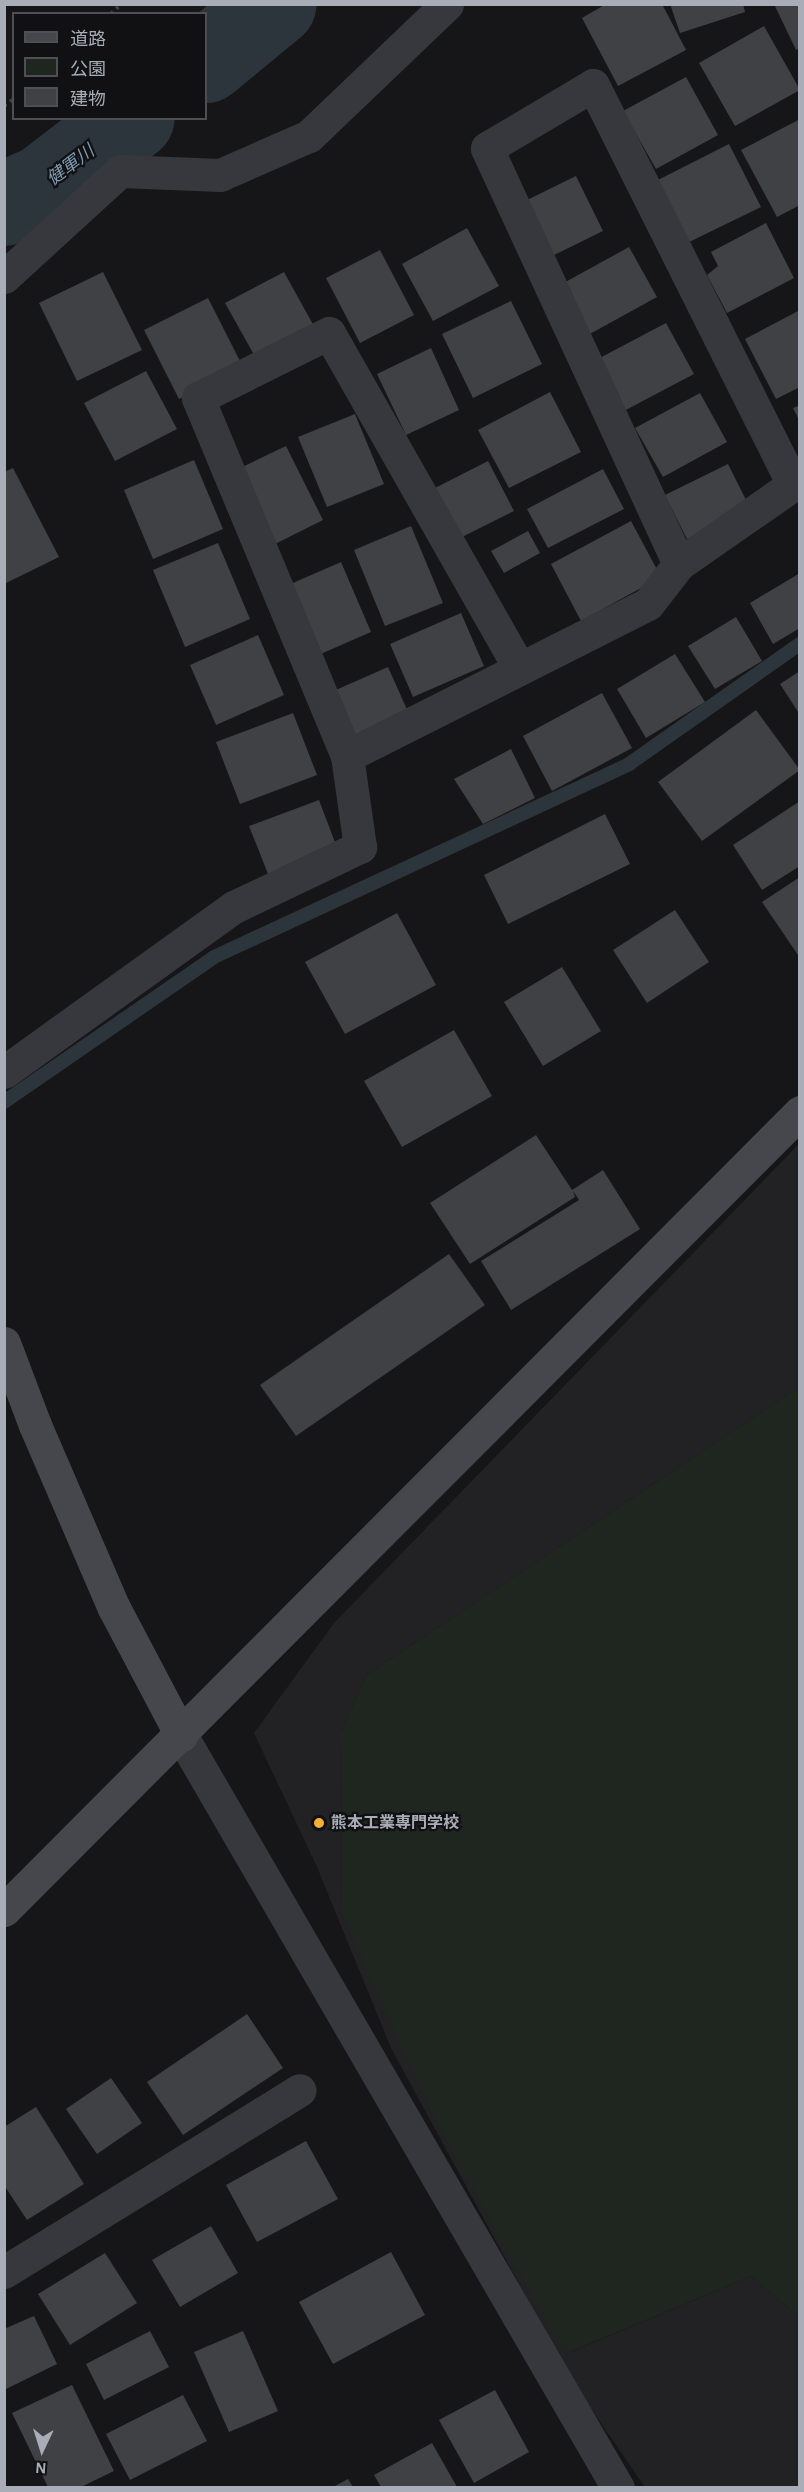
<!DOCTYPE html>
<html>
<head>
<meta charset="utf-8">
<style>
	body { margin:0 }
	#map { position:relative; width:804px; height:2492px; overflow:hidden; background:#161618; font-family:"Alegreya Sans","Noto Sans JP",sans-serif }
	div>[style] { position:absolute }
	.built>* { inset:0; background:#222225 }
	.green>* { inset:0; background:#1e261f }
	.stream>* { height:14px; margin:-7px; padding:0 7px; transform-origin:7px; border-radius:7px; background:#2c353c }
	.river>* { height:84px; margin:-42px; padding:0 42px; transform-origin:42px; border-radius:42px; background:#2c353c }
	.building>* { inset:0; background:#404145 }
	.path>* { height:4px; margin-top:-2px; transform-origin:0; background:repeating-linear-gradient(90deg,#3d3f44 0 3px,transparent 0 7.5px) }
	.street>* { height:33px; margin:-16.5px; padding:0 16.5px; transform-origin:16.5px; border-radius:16.5px; background:#37383d }
	.secondary>* { height:33px; margin:-16.5px; padding:0 16.5px; transform-origin:16.5px; border-radius:16.5px; background:#45474d }
	.dots>* { width:16px; height:16px; translate:-50% -50%; box-sizing:border-box; border:3px solid #111113; border-radius:50% }
	span { translate:-50% -50%; white-space:nowrap; text-align:center; line-height:1.15; -webkit-text-stroke:4.5px #111113; paint-order:stroke }
	.poi-label { font-size:16px; color:#a8adb8; font-weight:700 }
	.left { translate:0 -50%; text-align:left }
	.water-label { font-size:18px; color:#7f9bb3; font-style:italic }
	.frame { position:absolute; inset:0; border:6px solid #a8adb8; pointer-events:none }
	.legend { position:absolute; left:12px; top:12px; width:195px; height:108px; box-sizing:border-box; background:#111113; border:2px solid #4d4f55; margin:0; padding:8px 10px; list-style:none; font-size:18px; color:#a8adb8 }
	.legend li { display:flex; align-items:center; gap:12px; height:30px }
	.legend b { width:30px; border:2px solid #4d4f55 }
	.north { position:absolute; left:12px; top:2420px; width:60px; height:60px; -webkit-text-stroke:4px #111113; paint-order:stroke; rotate:184deg; font-size:16px; font-weight:700; line-height:24px; text-align:center; color:#a8adb8 }
	.north::after { content:''; display:block; margin:auto; width:21px; height:27px; background:#a8adb8; clip-path:polygon(50% 0,100% 100%,50% 72%,0 100%) }
</style>
</head>
<body>
<div id="map">
	<div class="built">
		<div style="clip-path:polygon(799px 1144px,799px 1387px,366px 1675px,341px 1733px,342px 1914px,571px 2352px,751px 2276px,799px 2317px,799px 2487px,645px 2487px,572px 2381px,391px 2048px,317px 1867px,254px 1733px,334px 1623px)"></div>
	</div>
	<div class="green">
		<div style="clip-path:polygon(799px 1387px,799px 2317px,751px 2276px,570px 2352px,554px 2336px,433px 2116px,342px 1914px,341px 1733px,366px 1675px)"></div>
	</div>
	<div class="stream">
		<div style="left:4px;top:1102px;width:255px;rotate:-34.6deg"></div>
		<div style="left:214px;top:957px;width:458px;rotate:-24.9deg"></div>
		<div style="left:629px;top:764px;width:209px;rotate:-35.1deg"></div>
	</div>
	<div class="river">
		<div style="left:206px;top:61px;width:89px;rotate:-39.6deg"></div>
		<div style="left:4px;top:204px;width:43px;rotate:-23.6deg"></div>
		<div style="left:43px;top:187px;width:113px;rotate:-37.5deg"></div>
	</div>
	<div class="building">
		<div style="clip-path:polygon(606px 4px,662px 4px,686px 50px,618px 86px,582px 18px)"></div>
		<div style="clip-path:polygon(670px 4px,743px 4px,745px 12px,680px 33px)"></div>
		<div style="clip-path:polygon(774px 4px,800px 4px,800px 48px,796px 50px)"></div>
		<div style="clip-path:polygon(764px 26px,800px 90px,735px 126px,699px 63px)"></div>
		<div style="clip-path:polygon(686px 77px,718px 135px,656px 169px,623px 111px)"></div>
		<div style="clip-path:polygon(800px 119px,800px 205px,777px 217px,741px 150px)"></div>
		<div style="clip-path:polygon(729px 144px,761px 207px,683px 245px,652px 183px)"></div>
		<div style="clip-path:polygon(576px 176px,603px 231px,550px 257px,523px 202px)"></div>
		<div style="clip-path:polygon(766px 223px,794px 278px,727px 313px,707px 275px,718px 266px,711px 252px)"></div>
		<div style="clip-path:polygon(467px 228px,499px 286px,433px 321px,402px 264px)"></div>
		<div style="clip-path:polygon(629px 247px,657px 297px,588px 335px,560px 285px)"></div>
		<div style="clip-path:polygon(380px 250px,414px 315px,360px 343px,326px 278px)"></div>
		<div style="clip-path:polygon(103px 272px,142px 350px,77px 381px,39px 303px)"></div>
		<div style="clip-path:polygon(284px 272px,315px 328px,257px 360px,225px 303px)"></div>
		<div style="clip-path:polygon(208px 298px,243px 367px,179px 399px,144px 330px)"></div>
		<div style="clip-path:polygon(511px 301px,542px 364px,473px 398px,442px 334px)"></div>
		<div style="clip-path:polygon(800px 310px,800px 387px,776px 399px,745px 339px)"></div>
		<div style="clip-path:polygon(666px 323px,694px 374px,622px 412px,594px 361px)"></div>
		<div style="clip-path:polygon(431px 348px,459px 410px,406px 435px,377px 374px)"></div>
		<div style="clip-path:polygon(146px 371px,177px 429px,115px 461px,84px 403px)"></div>
		<div style="clip-path:polygon(550px 392px,581px 452px,509px 488px,478px 430px)"></div>
		<div style="clip-path:polygon(700px 393px,727px 442px,663px 477px,635px 428px)"></div>
		<div style="clip-path:polygon(800px 405px,800px 422px,793px 408px)"></div>
		<div style="clip-path:polygon(355px 414px,384px 484px,327px 507px,298px 437px)"></div>
		<div style="clip-path:polygon(286px 446px,323px 520px,273px 545px,236px 470px)"></div>
		<div style="clip-path:polygon(194px 460px,223px 529px,153px 559px,124px 490px)"></div>
		<div style="clip-path:polygon(488px 461px,514px 511px,460px 538px,435px 488px)"></div>
		<div style="clip-path:polygon(728px 464px,750px 508px,687px 539px,665px 495px)"></div>
		<div style="clip-path:polygon(13px 468px,59px 557px,4px 584px,4px 472px)"></div>
		<div style="clip-path:polygon(603px 469px,624px 509px,548px 548px,527px 509px)"></div>
		<div style="clip-path:polygon(631px 521px,661px 577px,581px 621px,551px 564px)"></div>
		<div style="clip-path:polygon(411px 526px,443px 603px,385px 626px,354px 550px)"></div>
		<div style="clip-path:polygon(528px 531px,540px 553px,504px 573px,491px 551px)"></div>
		<div style="clip-path:polygon(218px 543px,250px 619px,185px 647px,153px 570px)"></div>
		<div style="clip-path:polygon(341px 562px,371px 632px,316px 656px,286px 586px)"></div>
		<div style="clip-path:polygon(800px 573px,800px 628px,773px 644px,750px 603px)"></div>
		<div style="clip-path:polygon(461px 613px,484px 666px,413px 697px,390px 644px)"></div>
		<div style="clip-path:polygon(736px 617px,762px 661px,715px 689px,688px 646px)"></div>
		<div style="clip-path:polygon(258px 635px,284px 695px,216px 725px,190px 665px)"></div>
		<div style="clip-path:polygon(675px 654px,705px 702px,646px 738px,617px 689px)"></div>
		<div style="clip-path:polygon(388px 667px,409px 714px,350px 740px,329px 693px)"></div>
		<div style="clip-path:polygon(800px 671px,800px 715px,780px 684px)"></div>
		<div style="clip-path:polygon(602px 693px,632px 748px,552px 791px,523px 736px)"></div>
		<div style="clip-path:polygon(756px 710px,800px 770px,702px 841px,658px 782px)"></div>
		<div style="clip-path:polygon(293px 713px,317px 775px,240px 804px,216px 742px)"></div>
		<div style="clip-path:polygon(511px 749px,535px 798px,483px 824px,454px 779px)"></div>
		<div style="clip-path:polygon(319px 800px,339px 853px,270px 879px,249px 826px)"></div>
		<div style="clip-path:polygon(800px 801px,800px 866px,762px 890px,733px 845px)"></div>
		<div style="clip-path:polygon(605px 814px,630px 864px,508px 924px,484px 875px)"></div>
		<div style="clip-path:polygon(800px 877px,800px 958px,762px 902px)"></div>
		<div style="clip-path:polygon(675px 910px,709px 962px,647px 1003px,613px 950px)"></div>
		<div style="clip-path:polygon(397px 913px,436px 985px,345px 1034px,305px 962px)"></div>
		<div style="clip-path:polygon(562px 967px,601px 1031px,543px 1066px,504px 1002px)"></div>
		<div style="clip-path:polygon(454px 1030px,492px 1096px,402px 1147px,364px 1081px)"></div>
		<div style="clip-path:polygon(536px 1135px,572px 1190px,603px 1170px,640px 1229px,511px 1310px,481px 1261px,579px 1200px,573px 1191px,575px 1197px,470px 1264px,430px 1203px)"></div>
		<div style="clip-path:polygon(449px 1254px,485px 1305px,296px 1436px,260px 1385px)"></div>
		<div style="clip-path:polygon(247px 2014px,283px 2068px,183px 2135px,147px 2082px)"></div>
		<div style="clip-path:polygon(111px 2078px,142px 2123px,97px 2154px,66px 2109px)"></div>
		<div style="clip-path:polygon(36px 2107px,84px 2184px,27px 2220px,4px 2185px,4px 2127px)"></div>
		<div style="clip-path:polygon(306px 2141px,338px 2199px,257px 2242px,226px 2185px)"></div>
		<div style="clip-path:polygon(211px 2226px,238px 2273px,180px 2307px,152px 2260px)"></div>
		<div style="clip-path:polygon(391px 2252px,425px 2315px,333px 2364px,299px 2302px)"></div>
		<div style="clip-path:polygon(105px 2253px,137px 2303px,70px 2345px,38px 2294px)"></div>
		<div style="clip-path:polygon(34px 2316px,57px 2364px,6px 2389px,4px 2329px)"></div>
		<div style="clip-path:polygon(150px 2331px,169px 2367px,104px 2400px,86px 2364px)"></div>
		<div style="clip-path:polygon(243px 2331px,278px 2411px,229px 2432px,194px 2352px)"></div>
		<div style="clip-path:polygon(72px 2385px,114px 2471px,81px 2487px,48px 2487px,12px 2413px)"></div>
		<div style="clip-path:polygon(495px 2390px,529px 2452px,474px 2483px,439px 2420px)"></div>
		<div style="clip-path:polygon(183px 2395px,207px 2441px,130px 2480px,106px 2434px)"></div>
		<div style="clip-path:polygon(432px 2443px,457px 2487px,381px 2487px,374px 2475px)"></div>
		<div style="clip-path:polygon(348px 2479px,353px 2487px,333px 2487px)"></div>
	</div>
	<div class="path">
		<div style="left:111px;top:14px;width:14px;rotate:-45deg"></div>
		<div style="left:4px;top:106px;width:12px;rotate:-35deg"></div>
	</div>
	<div class="street">
		<div style="left:4px;top:277px;width:157px;rotate:-42.4deg"></div>
		<div style="left:120px;top:171px;width:100px;rotate:2.3deg"></div>
		<div style="left:220px;top:175px;width:97px;rotate:-23.7deg"></div>
		<div style="left:309px;top:136px;width:191px;rotate:-43.7deg"></div>
		<div style="left:679px;top:564px;width:458px;rotate:-114.8deg"></div>
		<div style="left:487px;top:148px;width:123px;rotate:-30.7deg"></div>
		<div style="left:593px;top:85px;width:446px;rotate:63.4deg"></div>
		<div style="left:347px;top:756px;width:388px;rotate:-112.6deg"></div>
		<div style="left:198px;top:398px;width:146px;rotate:-26.4deg"></div>
		<div style="left:329px;top:333px;width:386px;rotate:60.4deg"></div>
		<div style="left:4px;top:1072px;width:283px;rotate:-35.7deg"></div>
		<div style="left:234px;top:907px;width:140px;rotate:-25.5deg"></div>
		<div style="left:360px;top:847px;width:92px;rotate:-98.1deg"></div>
		<div style="left:347px;top:756px;width:337px;rotate:-26.8deg"></div>
		<div style="left:648px;top:604px;width:51px;rotate:-52.2deg"></div>
		<div style="left:679px;top:564px;width:147px;rotate:-34.8deg"></div>
		<div style="left:181px;top:1735px;width:871px;rotate:59.87deg"></div>
		<div style="left:4px;top:2272px;width:347px;rotate:-31.6deg"></div>
	</div>
	<div class="secondary">
		<div style="left:4px;top:1343px;width:88px;rotate:69.3deg"></div>
		<div style="left:35px;top:1425px;width:199px;rotate:66.7deg"></div>
		<div style="left:114px;top:1608px;width:144px;rotate:62.2deg"></div>
		<div style="left:4px;top:1910px;width:1127px;rotate:-45.07deg"></div>
	</div>
	<div class="dots">
		<div style="left:319px;top:1823px;background:#f2b134"></div>
	</div>
	<div class="poi-label">
		<span class="left" style="left:331px;top:1823px">熊本工業専門学校</span>
	</div>
	<div class="water-label">
		<span style="left:71px;top:166px;rotate:-37deg">健軍川</span>
	</div>
	<div class="frame"></div>
	<ul class="legend">
	<li><b style="height:8px;background:#45474d"></b>道路</li>
	<li><b style="height:16px;background:#1e261f"></b>公園</li>
	<li><b style="height:16px;background:#404145"></b>建物</li>
	</ul>
	<div class="north">N</div>
</div>
</body>
</html>
